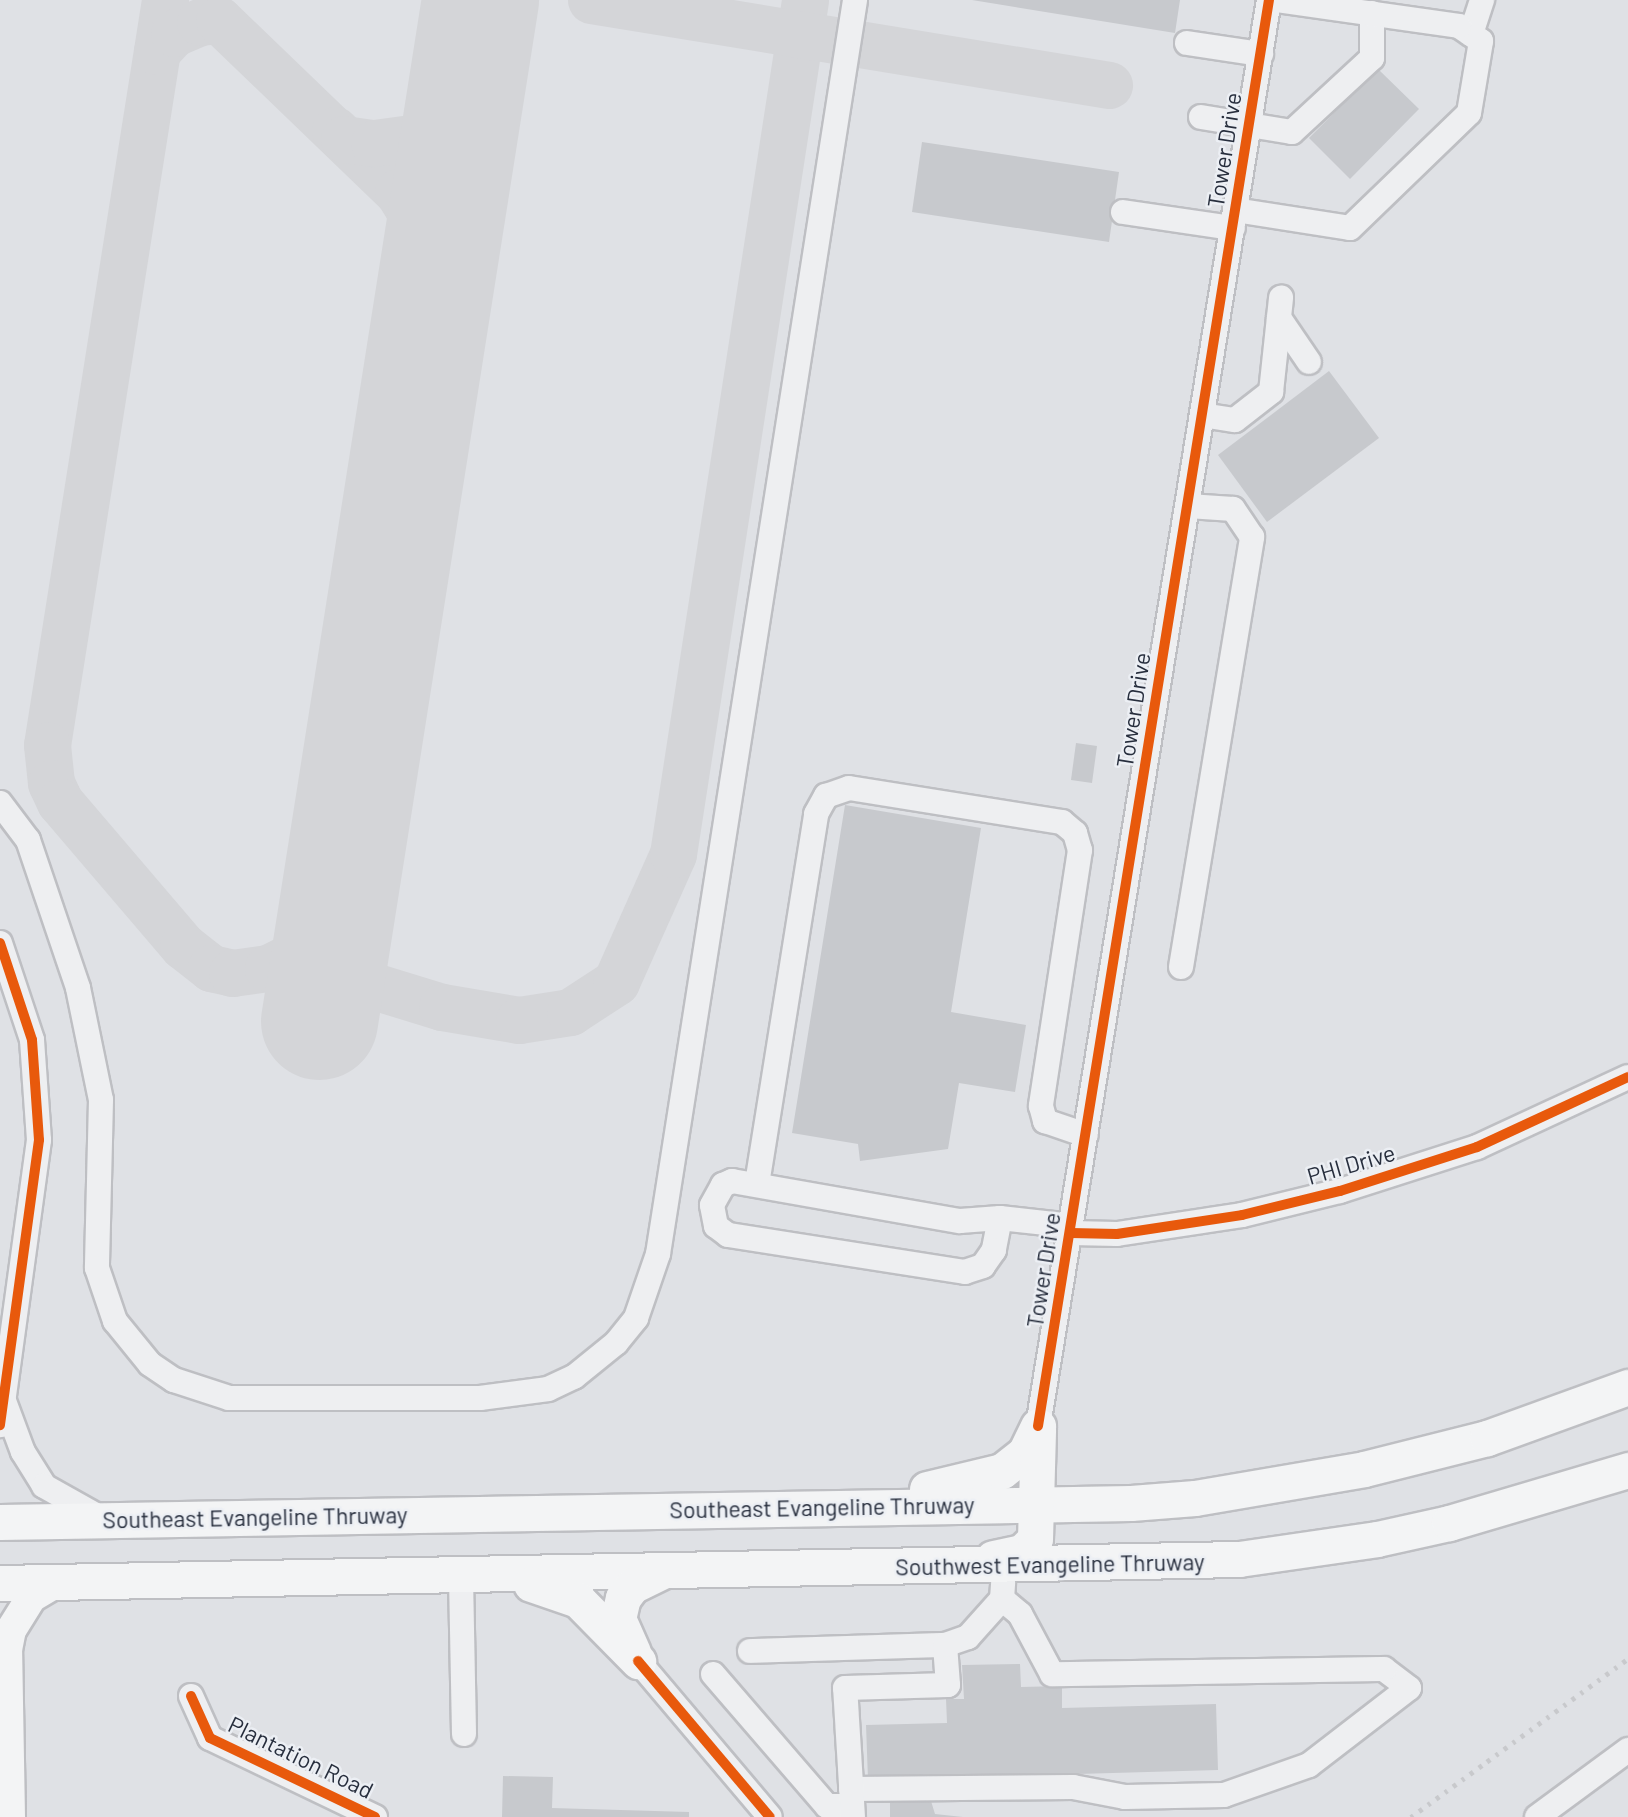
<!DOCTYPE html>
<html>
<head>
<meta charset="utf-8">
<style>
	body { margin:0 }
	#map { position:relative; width:1628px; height:1817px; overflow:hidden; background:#dfe1e5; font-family:Barlow,sans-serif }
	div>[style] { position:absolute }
	.taxiway>* { height:47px; margin:-23.5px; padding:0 23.5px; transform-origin:23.5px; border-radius:23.5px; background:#d4d5d8 }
	.runway>* { height:117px; margin:-58.5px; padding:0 58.5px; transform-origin:58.5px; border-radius:58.5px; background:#d4d5d8 }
	.building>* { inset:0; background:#c7c9cd }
	.roads { filter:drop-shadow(2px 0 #bebfc3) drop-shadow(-2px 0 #bebfc3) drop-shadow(0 2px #bebfc3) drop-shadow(0 -2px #bebfc3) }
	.minor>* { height:24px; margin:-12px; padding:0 12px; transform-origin:12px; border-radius:12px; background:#eeeff1 }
	.major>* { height:30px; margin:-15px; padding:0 15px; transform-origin:15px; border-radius:15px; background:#f3f4f5 }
	.highway>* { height:35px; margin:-17.5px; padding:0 17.5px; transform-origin:17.5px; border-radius:17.5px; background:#f3f4f5 }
	.rail>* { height:5px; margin-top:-2.5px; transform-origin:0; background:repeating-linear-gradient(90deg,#c8c9cc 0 3.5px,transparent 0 10.5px) }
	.cycleway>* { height:10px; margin:-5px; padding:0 5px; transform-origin:5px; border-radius:5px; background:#e8590c }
	span { translate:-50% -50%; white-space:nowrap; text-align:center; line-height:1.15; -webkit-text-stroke:5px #eceff4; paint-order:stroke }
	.street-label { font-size:23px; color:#272e3d }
</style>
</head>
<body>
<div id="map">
	<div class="taxiway">
		<div style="left:165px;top:0;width:754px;rotate:99deg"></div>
		<div style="left:47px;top:745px;width:38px;rotate:84deg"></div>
		<div style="left:51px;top:783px;width:21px;rotate:65deg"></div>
		<div style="left:60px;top:802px;width:189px;rotate:49.5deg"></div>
		<div style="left:183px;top:946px;width:36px;rotate:38deg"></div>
		<div style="left:211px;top:968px;width:22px;rotate:13deg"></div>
		<div style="left:232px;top:973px;width:36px;rotate:-8deg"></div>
		<div style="left:268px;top:968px;width:72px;rotate:-26.6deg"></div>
		<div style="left:332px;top:936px;width:62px;rotate:52.2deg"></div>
		<div style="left:370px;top:985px;width:75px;rotate:17deg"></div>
		<div style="left:442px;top:1007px;width:78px;rotate:9.6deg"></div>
		<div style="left:519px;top:1020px;width:52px;rotate:-8.9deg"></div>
		<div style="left:570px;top:1012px;width:55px;rotate:-33.1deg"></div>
		<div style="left:616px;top:982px;width:140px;rotate:-66deg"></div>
		<div style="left:673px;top:854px;width:864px;rotate:-81.21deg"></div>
		<div style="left:591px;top:0;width:525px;rotate:9.32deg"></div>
		<div style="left:157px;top:51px;width:25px;rotate:-47deg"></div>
		<div style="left:174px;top:33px;width:28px;rotate:-23deg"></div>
		<div style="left:200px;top:22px;width:19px;rotate:-6deg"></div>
		<div style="left:219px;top:20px;width:248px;rotate:43.9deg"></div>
		<div style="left:398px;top:192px;width:57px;rotate:58.5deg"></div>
		<div style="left:428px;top:241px;width:47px;rotate:81.3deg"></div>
		<div style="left:335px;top:130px;width:13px;rotate:45deg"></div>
		<div style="left:344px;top:139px;width:30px;rotate:8deg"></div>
		<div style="left:374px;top:143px;width:52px;rotate:-7.7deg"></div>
		<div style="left:426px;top:136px;width:28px;rotate:-42deg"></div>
		<div style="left:447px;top:117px;width:37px;rotate:-57deg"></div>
	</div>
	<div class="runway">
		<div style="left:319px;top:1021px;width:1034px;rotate:-81.04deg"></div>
	</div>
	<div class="building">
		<div style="clip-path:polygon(972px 0,1180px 0,1175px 33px)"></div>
		<div style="clip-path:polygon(1378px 69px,1419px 109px,1350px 179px,1309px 138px)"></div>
		<div style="clip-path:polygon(922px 142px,1119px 172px,1109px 242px,912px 212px)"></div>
		<div style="clip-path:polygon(1329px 371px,1379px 438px,1267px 522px,1218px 455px)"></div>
		<div style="clip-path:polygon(1076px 743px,1097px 746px,1092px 783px,1071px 780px)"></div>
		<div style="clip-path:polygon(845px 805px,981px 828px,951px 1012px,1026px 1025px,1015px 1092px,959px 1083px,948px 1149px,860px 1161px,858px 1144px,792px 1133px)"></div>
		<div style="clip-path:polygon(1020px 1664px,1021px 1687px,1062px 1686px,1062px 1708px,1216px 1704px,1218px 1770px,868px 1780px,866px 1725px,947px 1723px,946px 1699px,964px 1699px,962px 1665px)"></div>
		<div style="clip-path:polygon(503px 1776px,553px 1777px,552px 1808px,689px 1812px,689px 1817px,502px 1817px)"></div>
		<div style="clip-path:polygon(931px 1801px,935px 1814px,963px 1817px,890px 1817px,890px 1802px)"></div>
	</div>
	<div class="roads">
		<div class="minor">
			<div style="left:1471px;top:34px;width:36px;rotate:-72deg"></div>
			<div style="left:1187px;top:43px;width:75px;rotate:8.5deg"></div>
			<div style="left:1201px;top:117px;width:92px;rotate:9.4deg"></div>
			<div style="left:1292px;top:132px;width:109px;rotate:-42.8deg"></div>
			<div style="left:1372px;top:58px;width:45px;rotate:-90deg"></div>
			<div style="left:1235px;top:210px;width:116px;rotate:8.9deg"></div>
			<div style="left:1350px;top:228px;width:165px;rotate:-44deg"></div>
			<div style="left:1469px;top:113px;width:73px;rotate:-80.5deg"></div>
			<div style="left:1481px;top:41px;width:27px;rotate:-146deg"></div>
			<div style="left:1459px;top:26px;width:184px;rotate:-171.9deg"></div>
			<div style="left:1123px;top:212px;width:111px;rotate:8.3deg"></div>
			<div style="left:1279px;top:318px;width:53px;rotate:55.7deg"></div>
			<div style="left:1202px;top:415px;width:33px;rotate:9deg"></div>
			<div style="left:1235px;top:420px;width:46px;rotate:-37.9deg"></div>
			<div style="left:1271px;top:392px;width:95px;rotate:-83.9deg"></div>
			<div style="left:0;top:803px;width:46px;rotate:52.9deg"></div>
			<div style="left:28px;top:840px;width:156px;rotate:71.3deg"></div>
			<div style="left:78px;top:988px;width:114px;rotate:78.4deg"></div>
			<div style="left:101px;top:1100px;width:168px;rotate:91.4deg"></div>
			<div style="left:97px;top:1268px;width:56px;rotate:71.2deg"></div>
			<div style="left:115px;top:1321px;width:55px;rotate:50.9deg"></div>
			<div style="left:150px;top:1364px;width:29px;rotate:34deg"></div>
			<div style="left:174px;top:1380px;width:58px;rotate:18.1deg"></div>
			<div style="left:229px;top:1398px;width:251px"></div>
			<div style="left:480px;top:1398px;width:69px;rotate:-7.5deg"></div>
			<div style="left:548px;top:1389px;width:29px;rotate:-25deg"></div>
			<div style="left:574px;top:1377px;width:54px;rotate:-39deg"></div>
			<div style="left:616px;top:1343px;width:32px;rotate:-51deg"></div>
			<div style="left:636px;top:1318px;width:68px;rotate:-71deg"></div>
			<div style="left:658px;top:1254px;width:1269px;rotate:-81.07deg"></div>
			<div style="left:0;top:943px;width:102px;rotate:71.7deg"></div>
			<div style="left:32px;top:1040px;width:100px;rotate:86deg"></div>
			<div style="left:39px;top:1140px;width:288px;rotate:97.8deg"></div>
			<div style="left:1181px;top:967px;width:436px;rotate:-80.6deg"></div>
			<div style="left:1252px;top:537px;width:34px;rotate:-124deg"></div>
			<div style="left:1233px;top:509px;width:45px;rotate:-176.2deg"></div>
			<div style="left:757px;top:1184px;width:375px;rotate:-80.9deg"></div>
			<div style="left:816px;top:814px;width:21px;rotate:-61deg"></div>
			<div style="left:826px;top:796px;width:24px;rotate:-19deg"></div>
			<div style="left:849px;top:788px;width:216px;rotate:9.1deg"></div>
			<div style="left:1062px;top:822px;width:17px;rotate:40deg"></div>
			<div style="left:1075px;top:833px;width:18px;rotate:74deg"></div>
			<div style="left:1080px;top:850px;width:259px;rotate:98.7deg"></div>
			<div style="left:1041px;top:1106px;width:16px;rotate:75deg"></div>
			<div style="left:1045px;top:1121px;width:43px;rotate:18.9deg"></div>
			<div style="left:1000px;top:1218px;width:33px;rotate:101deg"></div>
			<div style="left:994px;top:1250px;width:19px;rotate:125deg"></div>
			<div style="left:983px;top:1266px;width:19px;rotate:162deg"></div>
			<div style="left:965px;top:1272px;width:240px;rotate:-171.1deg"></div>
			<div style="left:728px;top:1235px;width:15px;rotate:-143deg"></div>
			<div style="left:716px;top:1226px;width:21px;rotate:-101deg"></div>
			<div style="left:712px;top:1205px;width:23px;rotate:-61deg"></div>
			<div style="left:723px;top:1185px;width:10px;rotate:-24deg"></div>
			<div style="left:732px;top:1181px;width:231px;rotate:10deg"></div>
			<div style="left:960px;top:1221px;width:40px;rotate:-4.3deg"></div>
			<div style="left:1000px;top:1218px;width:72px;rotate:6.3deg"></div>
			<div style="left:1071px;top:1233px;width:46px;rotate:1.2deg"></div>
			<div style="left:1117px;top:1234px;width:126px;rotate:-8.6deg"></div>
			<div style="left:1242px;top:1215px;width:101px;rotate:-13.8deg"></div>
			<div style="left:1340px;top:1191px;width:144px;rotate:-17.8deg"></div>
			<div style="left:1477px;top:1147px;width:166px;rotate:-24.9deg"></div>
			<div style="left:4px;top:1401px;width:54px;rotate:69.6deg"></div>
			<div style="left:23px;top:1452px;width:40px;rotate:58deg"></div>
			<div style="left:44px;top:1486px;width:65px;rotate:29.3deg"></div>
			<div style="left:1038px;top:1426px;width:1445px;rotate:-80.8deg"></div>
			<div style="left:461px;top:1577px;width:157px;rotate:88.9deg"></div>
			<div style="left:750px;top:1651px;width:195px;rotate:-1.8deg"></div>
			<div style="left:638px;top:1661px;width:204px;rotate:49.8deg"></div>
			<div style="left:713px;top:1674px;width:174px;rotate:49.2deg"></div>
			<div style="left:827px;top:1806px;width:25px"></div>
			<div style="left:191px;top:1696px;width:46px;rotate:65.7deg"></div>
			<div style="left:210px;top:1738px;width:183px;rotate:25.6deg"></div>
			<div style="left:851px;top:1789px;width:222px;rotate:-0.5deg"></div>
			<div style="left:1073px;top:1787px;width:53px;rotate:10.9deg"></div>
			<div style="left:1125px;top:1797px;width:99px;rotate:-1.2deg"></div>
			<div style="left:1224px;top:1795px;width:90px;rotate:-19.4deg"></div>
			<div style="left:1309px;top:1765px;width:126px;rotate:-37.6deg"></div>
			<div style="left:1409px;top:1688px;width:31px;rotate:-143deg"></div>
			<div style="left:1384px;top:1669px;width:332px;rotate:179.1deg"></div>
			<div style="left:1052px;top:1674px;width:68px;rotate:-118.1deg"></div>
			<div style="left:1020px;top:1614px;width:23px;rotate:-140deg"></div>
			<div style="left:853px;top:1817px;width:129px;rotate:-93.5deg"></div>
			<div style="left:845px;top:1688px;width:103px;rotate:-1.7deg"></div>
			<div style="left:948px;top:1685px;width:40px;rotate:-94.3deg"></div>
			<div style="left:945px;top:1645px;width:24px;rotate:-19deg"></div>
			<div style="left:968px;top:1637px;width:51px;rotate:-48.2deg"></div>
			<div style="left:1002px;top:1599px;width:16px;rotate:-86deg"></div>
			<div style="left:1537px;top:1817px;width:113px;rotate:-36.4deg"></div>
		</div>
		<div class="major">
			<div style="left:10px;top:1817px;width:167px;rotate:-91deg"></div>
			<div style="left:7px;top:1650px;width:20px;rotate:-79deg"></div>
			<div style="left:11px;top:1630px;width:39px;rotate:-58deg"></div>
			<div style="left:32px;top:1597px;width:29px;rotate:-31deg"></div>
		</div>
		<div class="highway">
			<div style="left:927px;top:1489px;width:77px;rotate:-13.5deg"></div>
			<div style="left:1002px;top:1471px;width:29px;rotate:-38deg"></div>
			<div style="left:1025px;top:1453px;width:30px;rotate:-64deg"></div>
			<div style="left:0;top:1522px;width:1131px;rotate:-0.96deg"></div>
			<div style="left:1131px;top:1503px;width:64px;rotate:-4.5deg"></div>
			<div style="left:1195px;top:1498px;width:171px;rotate:-9.7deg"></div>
			<div style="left:1364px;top:1469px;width:127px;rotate:-14.1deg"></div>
			<div style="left:1487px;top:1438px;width:150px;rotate:-19.9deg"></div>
			<div style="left:993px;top:1558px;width:30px;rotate:-12deg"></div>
			<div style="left:1022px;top:1552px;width:18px;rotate:-45deg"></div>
			<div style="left:1035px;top:1539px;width:109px;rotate:-88.4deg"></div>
			<div style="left:0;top:1583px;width:1239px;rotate:-1.11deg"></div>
			<div style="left:1239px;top:1559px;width:139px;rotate:-8.2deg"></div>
			<div style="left:1377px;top:1539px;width:74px;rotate:-12.5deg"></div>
			<div style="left:1449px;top:1523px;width:187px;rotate:-16.5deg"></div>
			<div style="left:531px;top:1584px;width:50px;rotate:18.8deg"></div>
			<div style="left:578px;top:1600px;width:86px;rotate:45.5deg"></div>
			<div style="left:633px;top:1652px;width:36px;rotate:-114deg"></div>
			<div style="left:618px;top:1619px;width:22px;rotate:-77deg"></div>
			<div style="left:623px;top:1598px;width:15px;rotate:-53deg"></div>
			<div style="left:632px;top:1586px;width:34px;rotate:-26deg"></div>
		</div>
	</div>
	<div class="rail">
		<div style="left:1411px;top:1817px;width:268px;rotate:-36.1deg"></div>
	</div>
	<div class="cycleway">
		<div style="left:0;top:943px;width:102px;rotate:71.7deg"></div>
		<div style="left:32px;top:1040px;width:100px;rotate:86deg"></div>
		<div style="left:39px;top:1140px;width:288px;rotate:97.8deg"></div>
		<div style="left:1071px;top:1233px;width:46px;rotate:1.2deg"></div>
		<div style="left:1117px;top:1234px;width:126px;rotate:-8.6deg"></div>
		<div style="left:1242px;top:1215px;width:101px;rotate:-13.8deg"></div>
		<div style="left:1340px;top:1191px;width:144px;rotate:-17.8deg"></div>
		<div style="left:1477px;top:1147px;width:166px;rotate:-24.9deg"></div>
		<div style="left:1038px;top:1426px;width:1445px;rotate:-80.8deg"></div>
		<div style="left:638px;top:1661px;width:204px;rotate:49.8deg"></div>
		<div style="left:191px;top:1696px;width:46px;rotate:65.7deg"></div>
		<div style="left:210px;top:1738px;width:183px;rotate:25.6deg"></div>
	</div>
	<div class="street-label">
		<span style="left:1224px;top:150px;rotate:-81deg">Tower Drive</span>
		<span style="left:1133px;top:710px;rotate:-81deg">Tower Drive</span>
		<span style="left:1351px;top:1164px;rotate:-16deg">PHI Drive</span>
		<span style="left:1043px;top:1270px;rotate:-81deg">Tower Drive</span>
		<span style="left:822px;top:1507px;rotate:-1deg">Southeast Evangeline Thruway</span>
		<span style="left:255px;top:1517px;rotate:-1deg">Southeast Evangeline Thruway</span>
		<span style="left:1050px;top:1564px;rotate:-1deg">Southwest Evangeline Thruway</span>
		<span style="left:301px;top:1757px;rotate:26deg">Plantation Road</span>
	</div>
</div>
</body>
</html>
